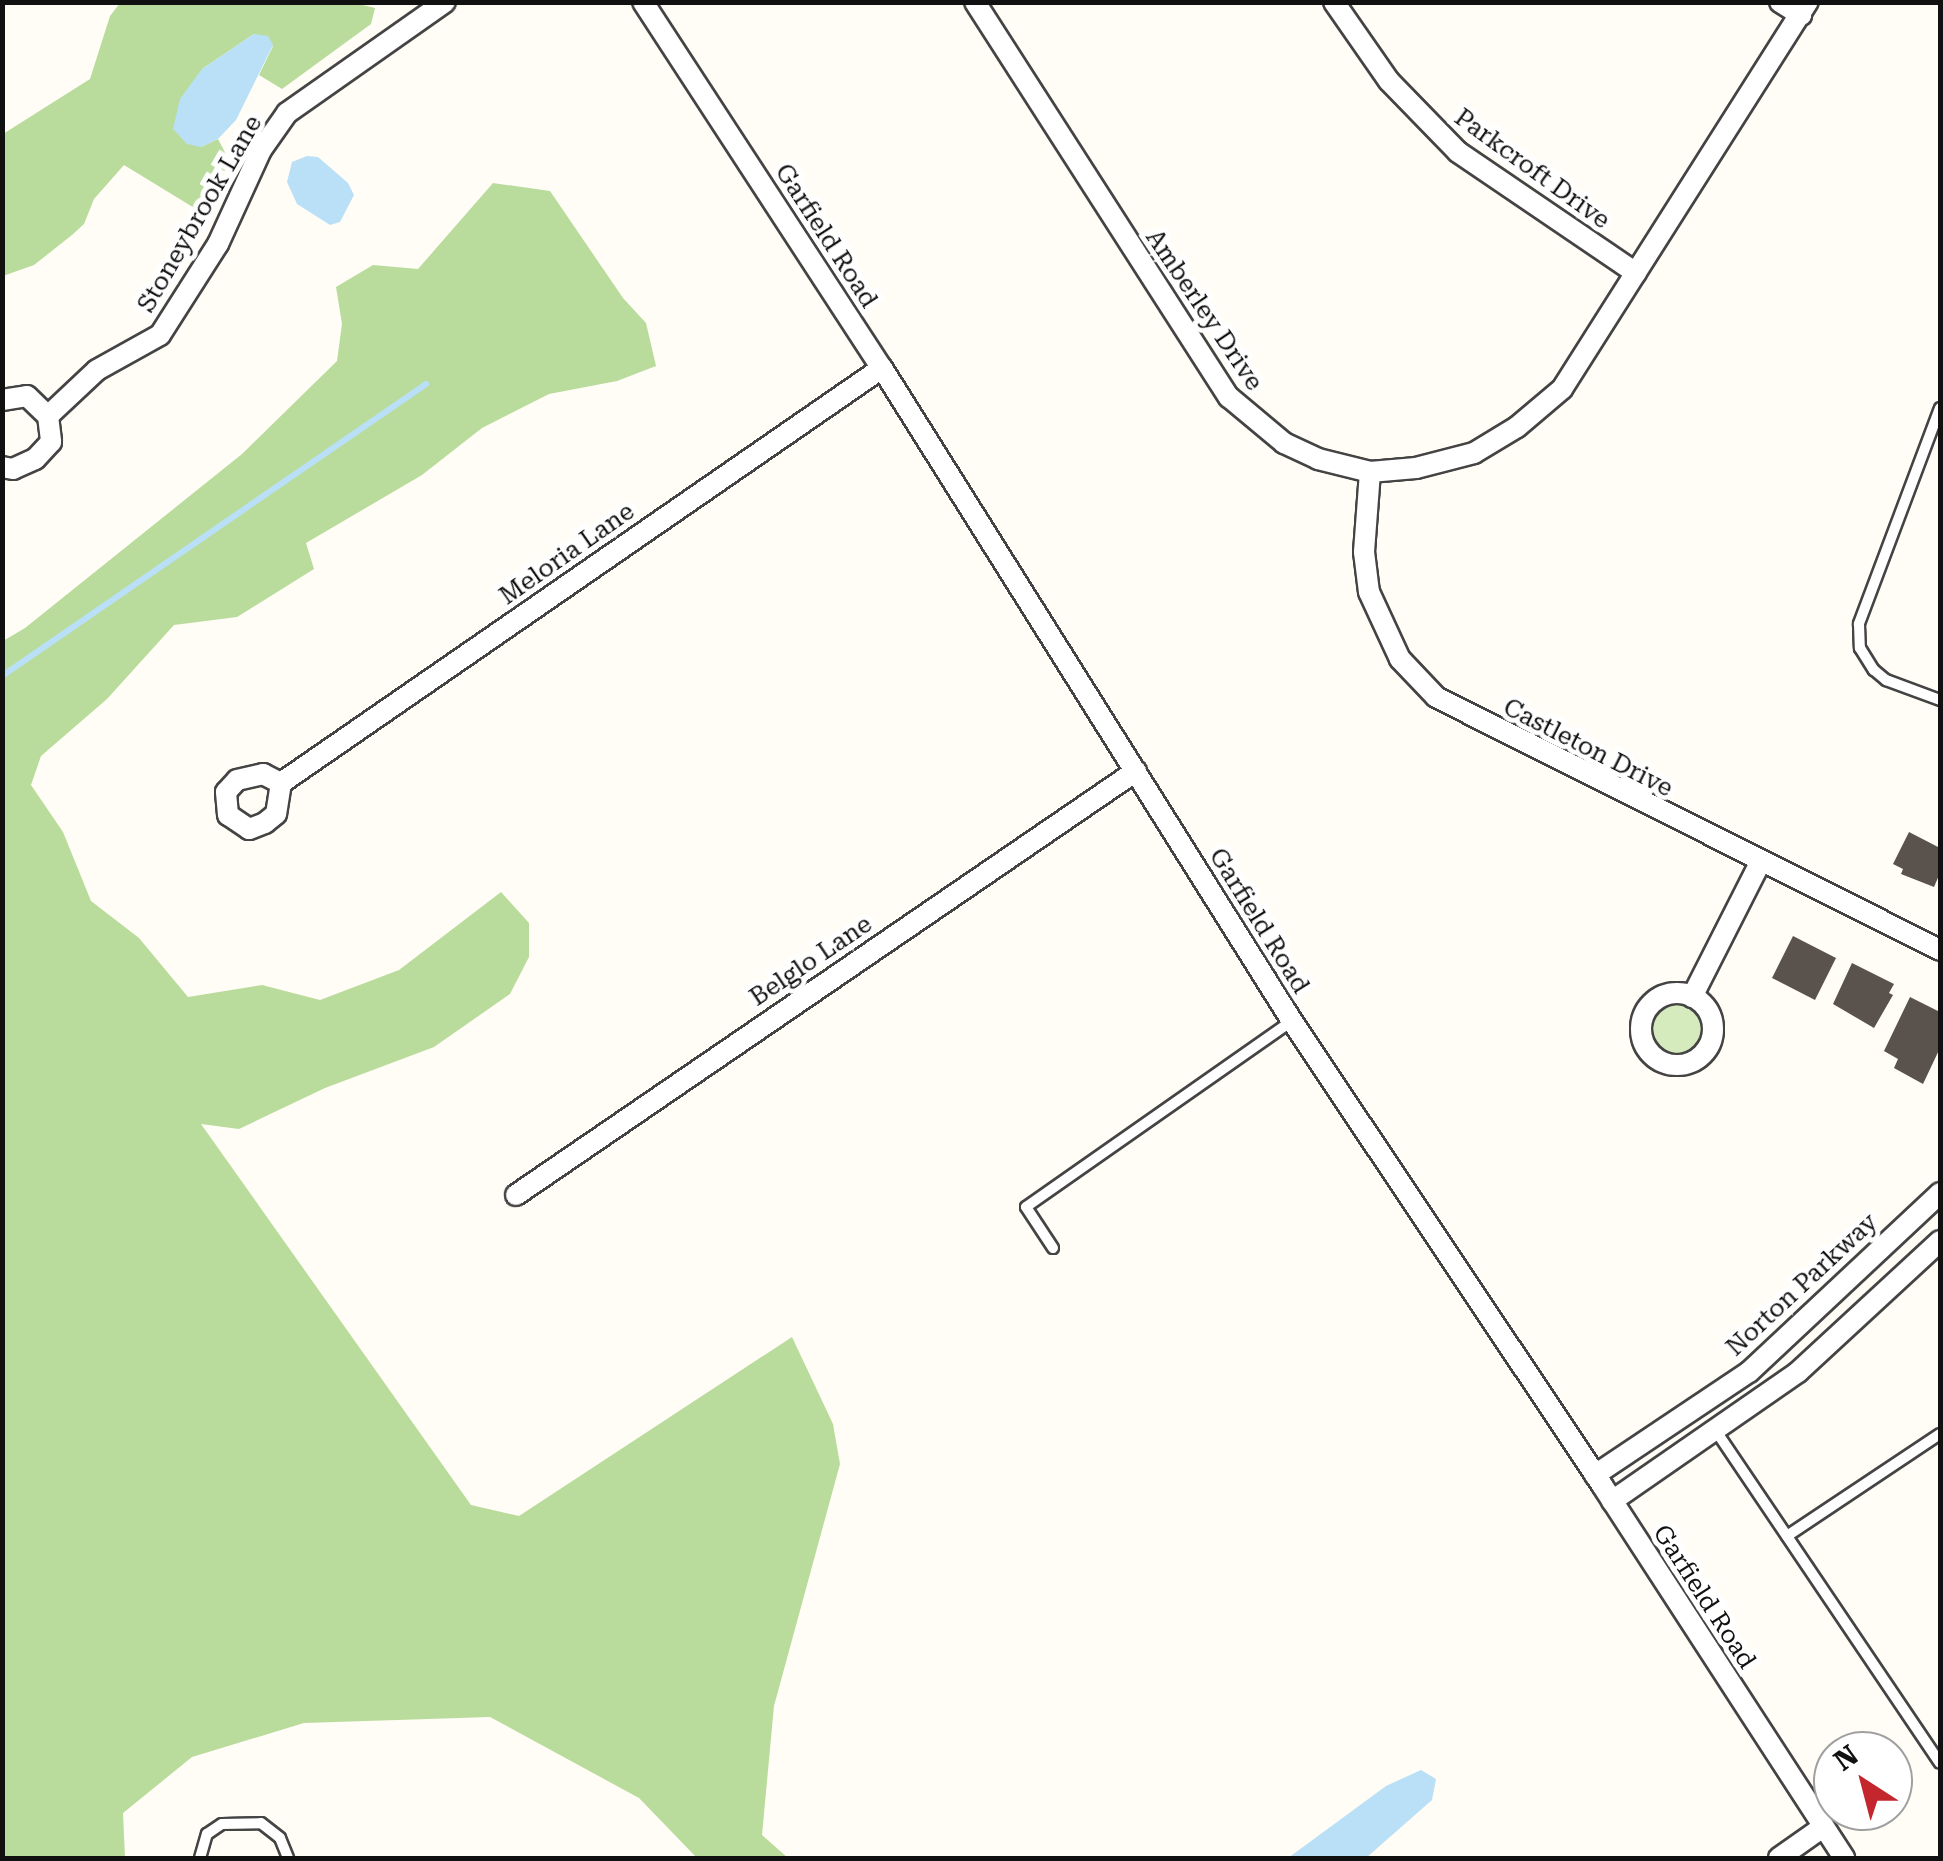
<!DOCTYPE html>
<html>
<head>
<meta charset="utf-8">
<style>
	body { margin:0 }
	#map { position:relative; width:1943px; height:1861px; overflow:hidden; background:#fffdf5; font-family:"Roboto Serif",serif }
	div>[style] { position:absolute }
	.green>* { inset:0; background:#d5ebbd }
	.round { border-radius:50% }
	.forest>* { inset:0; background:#b9dc9c }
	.water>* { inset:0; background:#b9e0f7 }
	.stream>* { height:6px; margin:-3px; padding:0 3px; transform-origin:3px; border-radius:3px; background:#b9e0f7 }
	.building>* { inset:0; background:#5a524d }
	.roads { filter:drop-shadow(2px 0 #444) drop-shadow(-2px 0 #444) drop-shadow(0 2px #444) drop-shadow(0 -2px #444) }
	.lane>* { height:10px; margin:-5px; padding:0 5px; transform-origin:5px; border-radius:5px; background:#fff }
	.street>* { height:20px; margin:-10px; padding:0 10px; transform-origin:10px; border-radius:10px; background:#fff }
	.street>.ring { margin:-10px; padding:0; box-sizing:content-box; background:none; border:20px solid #fff; border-radius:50% }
	span { translate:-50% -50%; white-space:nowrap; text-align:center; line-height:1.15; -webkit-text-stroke:10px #fff; paint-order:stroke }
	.street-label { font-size:25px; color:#111 }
	.frame { position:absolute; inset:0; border:5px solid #111; pointer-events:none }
	.north { position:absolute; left:1813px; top:1731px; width:100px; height:100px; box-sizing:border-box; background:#fff; border:2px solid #a0a0a0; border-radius:50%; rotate:324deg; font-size:28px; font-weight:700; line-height:40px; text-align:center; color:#111 }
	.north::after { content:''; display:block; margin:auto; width:35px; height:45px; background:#c4262e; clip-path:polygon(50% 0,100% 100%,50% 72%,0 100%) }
</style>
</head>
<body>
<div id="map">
	<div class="green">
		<div class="round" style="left:1653px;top:1005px;width:50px;height:50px"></div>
	</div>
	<div class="forest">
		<div style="clip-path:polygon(350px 2px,375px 8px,371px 24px,282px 89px,259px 75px,273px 46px,254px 34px,202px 69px,201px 147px,218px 139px,229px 160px,218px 188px,196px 209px,124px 165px,94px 199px,84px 224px,72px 235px,34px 265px,3px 276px,3px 134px,90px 79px,110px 16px,120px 3px)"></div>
		<div style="clip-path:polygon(493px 183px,550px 191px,623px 298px,646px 323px,656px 366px,617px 381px,549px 394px,482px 428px,422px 475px,306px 543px,314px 569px,237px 617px,174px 625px,107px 699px,41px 756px,31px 785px,63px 832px,91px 901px,139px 938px,188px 997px,262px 985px,320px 1000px,399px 970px,501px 892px,529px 923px,529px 957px,510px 994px,434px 1047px,325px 1088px,239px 1129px,201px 1124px,471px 1505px,519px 1516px,792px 1337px,833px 1424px,840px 1464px,774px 1706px,762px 1835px,788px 1858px,697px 1858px,639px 1798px,490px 1717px,304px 1723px,192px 1757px,123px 1813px,125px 1858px,3px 1858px,3px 641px,25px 628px,242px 454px,337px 361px,342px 324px,336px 287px,373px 265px,418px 269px)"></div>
	</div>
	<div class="water">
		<div style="clip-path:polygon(254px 34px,268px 36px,273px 45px,236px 120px,218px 139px,201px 147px,187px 144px,173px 129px,180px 99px,202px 69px)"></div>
		<div style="clip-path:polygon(307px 156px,318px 157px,348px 183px,354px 195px,340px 222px,330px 225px,297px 204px,287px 182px,292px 162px)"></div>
		<div style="clip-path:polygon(1421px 1770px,1436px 1779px,1432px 1800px,1366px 1858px,1288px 1858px,1386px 1786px)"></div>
	</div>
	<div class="stream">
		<div style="left:2px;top:676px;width:515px;rotate:-34.55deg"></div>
	</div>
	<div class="building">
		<div style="clip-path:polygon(1909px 832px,1940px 848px,1940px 873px,1934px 887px,1901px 874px,1903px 869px,1893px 864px)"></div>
		<div style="clip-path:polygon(1793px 936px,1836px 958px,1815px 1000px,1772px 978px)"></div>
		<div style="clip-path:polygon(1852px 963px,1894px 984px,1889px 993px,1893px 995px,1874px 1028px,1833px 1004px)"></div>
		<div style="clip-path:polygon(1910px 997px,1940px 1012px,1940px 1048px,1923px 1084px,1894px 1068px,1898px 1059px,1884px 1051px)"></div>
	</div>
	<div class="roads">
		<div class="lane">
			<div style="left:1940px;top:408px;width:231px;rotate:110.6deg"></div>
			<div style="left:1859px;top:624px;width:24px;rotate:88deg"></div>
			<div style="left:1860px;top:648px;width:26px;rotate:58deg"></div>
			<div style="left:1874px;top:670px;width:16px;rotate:40deg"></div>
			<div style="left:1886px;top:680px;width:58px;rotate:20.3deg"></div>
			<div style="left:1053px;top:1248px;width:49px;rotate:-123.4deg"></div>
			<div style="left:1026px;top:1207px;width:325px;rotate:-35deg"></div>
			<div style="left:1716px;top:1431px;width:400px;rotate:56deg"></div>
			<div style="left:1787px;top:1536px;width:184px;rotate:-33.7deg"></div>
			<div style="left:200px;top:1858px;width:25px;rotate:-74deg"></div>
			<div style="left:207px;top:1834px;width:18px;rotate:-34deg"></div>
			<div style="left:222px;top:1824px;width:39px;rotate:-1deg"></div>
			<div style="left:261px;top:1823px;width:24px;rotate:38deg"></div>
			<div style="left:280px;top:1838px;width:22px;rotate:68deg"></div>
		</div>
		<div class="street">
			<div style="left:643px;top:2px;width:437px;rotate:56.9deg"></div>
			<div style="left:882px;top:368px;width:771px;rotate:57.88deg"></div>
			<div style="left:1292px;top:1021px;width:558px;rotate:56.25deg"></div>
			<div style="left:1602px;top:1485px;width:445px;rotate:57deg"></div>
			<div style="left:975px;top:2px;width:470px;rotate:57.3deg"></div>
			<div style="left:1229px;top:397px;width:72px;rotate:39.9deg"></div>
			<div style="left:1284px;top:443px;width:38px;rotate:25deg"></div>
			<div style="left:1318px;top:459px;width:54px;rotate:14deg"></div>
			<div style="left:1370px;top:472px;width:46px;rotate:-5deg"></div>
			<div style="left:1416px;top:468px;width:60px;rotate:-14.5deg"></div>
			<div style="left:1474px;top:453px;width:50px;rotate:-31.2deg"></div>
			<div style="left:1517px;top:427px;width:59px;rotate:-40.2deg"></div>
			<div style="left:1562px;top:389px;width:459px;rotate:-57.6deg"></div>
			<div style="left:1334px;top:2px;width:96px;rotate:55.2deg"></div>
			<div style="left:1389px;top:81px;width:99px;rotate:45.8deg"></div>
			<div style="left:1458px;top:152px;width:215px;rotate:34.2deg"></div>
			<div style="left:1780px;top:2px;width:25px;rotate:32deg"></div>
			<div style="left:2px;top:400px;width:25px;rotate:-9deg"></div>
			<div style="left:27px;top:396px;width:29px;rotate:44deg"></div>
			<div style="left:48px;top:416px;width:26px;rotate:83deg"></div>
			<div style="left:51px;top:442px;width:23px;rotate:133deg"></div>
			<div style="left:35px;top:459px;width:24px;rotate:156deg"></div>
			<div style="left:13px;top:469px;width:11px;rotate:-170deg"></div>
			<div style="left:48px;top:416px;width:67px;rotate:-43.2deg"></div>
			<div style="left:97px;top:370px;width:72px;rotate:-29.1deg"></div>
			<div style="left:160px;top:335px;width:108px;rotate:-57.5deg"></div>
			<div style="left:218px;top:244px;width:103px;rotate:-65.4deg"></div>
			<div style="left:261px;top:150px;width:45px;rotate:-54.9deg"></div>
			<div style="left:287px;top:113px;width:193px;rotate:-35.1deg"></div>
			<div style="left:1370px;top:472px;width:80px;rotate:94.3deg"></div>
			<div style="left:1364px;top:552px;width:40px;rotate:82.9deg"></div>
			<div style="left:1369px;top:592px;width:74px;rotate:65.2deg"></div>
			<div style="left:1400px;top:659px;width:52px;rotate:46.5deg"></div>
			<div style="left:1436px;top:697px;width:564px;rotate:26.66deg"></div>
			<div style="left:281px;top:783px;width:31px;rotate:99deg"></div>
			<div style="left:276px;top:814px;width:14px;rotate:141deg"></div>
			<div style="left:265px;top:823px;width:17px;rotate:159deg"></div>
			<div style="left:249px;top:829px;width:25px;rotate:-146deg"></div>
			<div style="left:228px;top:815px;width:23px;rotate:-95deg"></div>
			<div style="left:226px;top:792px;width:16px;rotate:-47deg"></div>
			<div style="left:237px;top:780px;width:27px;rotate:-13deg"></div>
			<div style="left:263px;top:774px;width:20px;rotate:27deg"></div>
			<div style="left:281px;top:783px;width:730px;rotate:-34.63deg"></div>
			<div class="ring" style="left:1641px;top:993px;width:52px;height:52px"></div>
			<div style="left:1692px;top:997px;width:153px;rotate:-63.1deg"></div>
			<div style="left:516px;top:1195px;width:751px;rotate:-34.37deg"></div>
			<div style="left:1595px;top:1475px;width:185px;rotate:-33.8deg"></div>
			<div style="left:1749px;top:1372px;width:262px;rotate:-43.1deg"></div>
			<div style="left:1612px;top:1501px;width:226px;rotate:-34.7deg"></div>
			<div style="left:1798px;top:1372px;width:193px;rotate:-42.7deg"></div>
			<div style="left:1779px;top:1858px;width:54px;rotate:-35.2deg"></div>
		</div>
	</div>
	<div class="street-label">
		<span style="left:1532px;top:169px;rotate:36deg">Parkcroft Drive</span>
		<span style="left:200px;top:214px;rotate:-60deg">Stoneybrook Lane</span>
		<span style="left:826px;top:236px;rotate:57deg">Garfield Road</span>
		<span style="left:1204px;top:310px;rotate:56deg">Amberley Drive</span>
		<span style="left:567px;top:554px;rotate:-35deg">Meloria Lane</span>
		<span style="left:1588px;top:748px;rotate:27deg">Castleton Drive</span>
		<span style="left:1259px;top:921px;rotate:58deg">Garfield Road</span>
		<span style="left:811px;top:961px;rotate:-34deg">Belglo Lane</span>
		<span style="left:1802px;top:1285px;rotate:-43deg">Norton Parkway</span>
		<span style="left:1704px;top:1597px;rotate:57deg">Garfield Road</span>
	</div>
	<div class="frame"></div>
	<div class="north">N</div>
</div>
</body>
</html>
